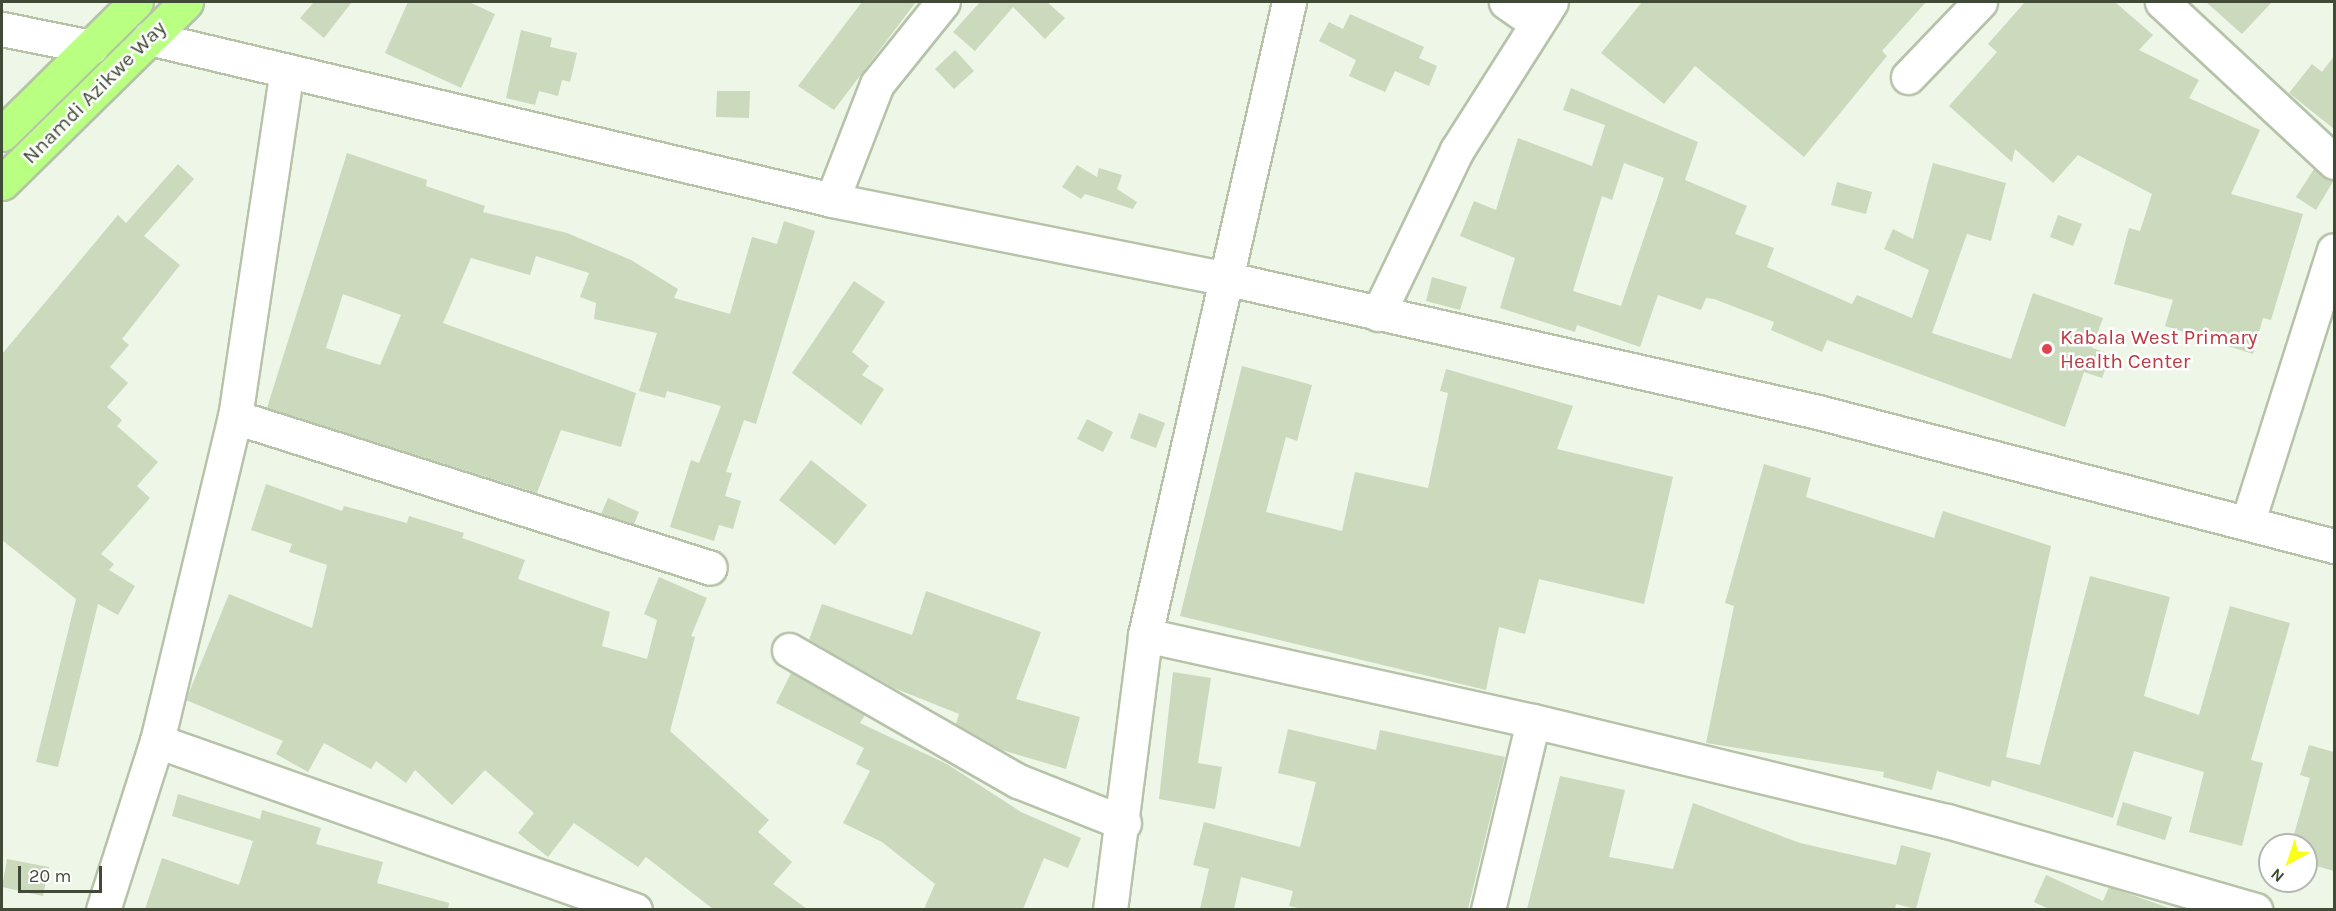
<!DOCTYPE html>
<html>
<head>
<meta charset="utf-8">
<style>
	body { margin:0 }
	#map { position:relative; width:2336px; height:911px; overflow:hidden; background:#eef6e8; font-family:Karla,sans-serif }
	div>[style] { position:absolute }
	.building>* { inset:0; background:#cbd9bc }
	.roads { filter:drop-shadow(2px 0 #b6c3a9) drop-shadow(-2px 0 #b6c3a9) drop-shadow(0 2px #b6c3a9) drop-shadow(0 -2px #b6c3a9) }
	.minor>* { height:33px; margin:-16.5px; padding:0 16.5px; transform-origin:16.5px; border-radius:16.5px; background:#fff }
	.tertiary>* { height:33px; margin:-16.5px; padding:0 16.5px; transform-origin:16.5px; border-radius:16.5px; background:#fff }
	.trunk>* { height:33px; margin:-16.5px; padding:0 16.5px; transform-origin:16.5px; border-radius:16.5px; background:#b9ff81 }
	.dots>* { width:16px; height:16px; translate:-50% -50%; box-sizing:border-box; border:3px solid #fff; border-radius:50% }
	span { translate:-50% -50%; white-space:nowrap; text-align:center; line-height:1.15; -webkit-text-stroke:5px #fff; paint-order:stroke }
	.street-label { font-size:21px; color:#404a36 }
	.health-label { font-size:21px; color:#be3a42 }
	.left { translate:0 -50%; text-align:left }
	.frame { position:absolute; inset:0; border:3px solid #404a36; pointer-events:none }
	.north { position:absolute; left:2258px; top:833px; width:60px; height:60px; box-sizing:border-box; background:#fff; border:2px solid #b3b7af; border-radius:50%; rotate:220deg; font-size:16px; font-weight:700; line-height:24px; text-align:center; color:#404a36 }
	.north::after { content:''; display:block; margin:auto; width:21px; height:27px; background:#faff16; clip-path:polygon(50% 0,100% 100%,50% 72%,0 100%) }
	.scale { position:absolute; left:18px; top:866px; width:84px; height:27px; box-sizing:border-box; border:3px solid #404a36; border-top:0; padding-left:8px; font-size:18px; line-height:21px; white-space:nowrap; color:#404a36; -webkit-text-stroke:4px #fff; paint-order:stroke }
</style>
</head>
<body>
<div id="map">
	<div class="building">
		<div style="clip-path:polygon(314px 2px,352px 2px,324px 38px,300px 18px)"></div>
		<div style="clip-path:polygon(408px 2px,469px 2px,495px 14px,461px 88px,385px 53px)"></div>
		<div style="clip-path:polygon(862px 2px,916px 2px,834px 110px,798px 86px)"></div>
		<div style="clip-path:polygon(980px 2px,1047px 2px,1065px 18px,1045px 39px,1013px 7px,975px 51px,953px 32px)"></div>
		<div style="clip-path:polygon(1642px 2px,1926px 2px,1882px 51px,1887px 56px,1804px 157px,1695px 66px,1664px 104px,1601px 53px)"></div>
		<div style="clip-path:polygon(2025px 2px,2115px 2px,2153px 35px,2139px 50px,2199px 80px,2189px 98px,2260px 130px,2231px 194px,2303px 214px,2271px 320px,2263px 318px,2253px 354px,2165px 326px,2173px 300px,2114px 284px,2129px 228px,2140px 231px,2152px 194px,2078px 155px,2053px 183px,2015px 149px,2012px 162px,1949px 106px,1997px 52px,1988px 44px)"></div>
		<div style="clip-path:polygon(2206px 2px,2272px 2px,2242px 34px)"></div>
		<div style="clip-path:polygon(1350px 14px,1424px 47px,1419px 58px,1437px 66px,1429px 86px,1395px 71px,1385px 92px,1349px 76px,1356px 60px,1319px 41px,1329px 22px,1343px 29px)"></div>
		<div style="clip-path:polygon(521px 30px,552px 38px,550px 47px,577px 53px,570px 82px,562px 80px,558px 96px,539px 91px,535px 105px,506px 98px)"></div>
		<div style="clip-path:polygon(955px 50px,974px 71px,954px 89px,935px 69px)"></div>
		<div style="clip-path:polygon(2334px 56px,2334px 129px,2289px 93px,2312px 64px,2322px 72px)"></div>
		<div style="clip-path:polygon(evenodd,1571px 88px,1698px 142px,1685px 180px,1747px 206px,1735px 234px,1774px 248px,1767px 267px,1852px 304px,1857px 295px,1912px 318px,1929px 270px,1884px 249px,1893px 229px,1913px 239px,1933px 163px,2006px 183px,1991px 241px,1967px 234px,1932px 333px,2011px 359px,2033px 293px,2103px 318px,2092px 348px,2111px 354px,2102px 378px,2084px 372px,2065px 427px,1827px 340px,1822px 352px,1771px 330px,1774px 322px,1714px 299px,1706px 298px,1701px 310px,1658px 295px,1640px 347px,1577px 325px,1575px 332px,1500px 308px,1515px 258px,1460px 236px,1474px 201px,1496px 210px,1518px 138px,1592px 166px,1605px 125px,1563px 110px,1571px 88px,1624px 163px,1664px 178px,1621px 306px,1573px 291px,1602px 196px,1612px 200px,1624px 163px)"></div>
		<div style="clip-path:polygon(717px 91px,750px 91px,749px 118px,716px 117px)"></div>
		<div style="clip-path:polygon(evenodd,347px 153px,427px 180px,426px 186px,485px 206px,483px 212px,567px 233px,631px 260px,678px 289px,674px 298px,730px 314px,752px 237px,777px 244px,784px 221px,815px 231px,756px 424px,744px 420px,726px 472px,732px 473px,725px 496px,741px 501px,733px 529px,719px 525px,714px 541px,670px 527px,691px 460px,699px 463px,721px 406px,667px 391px,665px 398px,639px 391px,657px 333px,594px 319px,596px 303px,580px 297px,589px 273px,536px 256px,530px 275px,471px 258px,443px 323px,636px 393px,621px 447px,561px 430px,537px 493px,267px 408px,347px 153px,343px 294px,401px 315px,380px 365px,326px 348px,343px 294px)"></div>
		<div style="clip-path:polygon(178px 164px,194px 179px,144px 236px,180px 265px,122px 339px,129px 345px,110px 367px,128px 383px,107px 407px,122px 420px,117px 426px,158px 462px,137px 486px,150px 498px,101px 554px,114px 564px,109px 570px,135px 586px,118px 615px,98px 604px,58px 767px,36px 762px,76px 599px,2px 540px,2px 354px,118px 215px,126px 223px)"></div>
		<div style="clip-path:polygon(1077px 165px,1097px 177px,1099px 168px,1122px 175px,1117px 189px,1137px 202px,1133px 209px,1085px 194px,1081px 199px,1062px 187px)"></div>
		<div style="clip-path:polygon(2314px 169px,2334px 180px,2316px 210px,2296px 197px)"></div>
		<div style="clip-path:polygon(1837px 182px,1872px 192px,1866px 214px,1831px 205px)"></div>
		<div style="clip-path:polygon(2058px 215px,2082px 224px,2073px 246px,2050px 237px)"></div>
		<div style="clip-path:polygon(1432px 277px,1467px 287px,1460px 310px,1426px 301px)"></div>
		<div style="clip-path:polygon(854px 281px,885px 302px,852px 352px,869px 366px,862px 375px,884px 389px,861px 425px,792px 373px)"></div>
		<div style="clip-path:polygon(1242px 366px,1312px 385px,1297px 441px,1286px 437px,1266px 512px,1342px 531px,1355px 472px,1428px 488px,1448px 393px,1440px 391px,1446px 369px,1573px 406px,1557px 449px,1673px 477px,1644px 604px,1539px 579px,1525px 634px,1499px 627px,1486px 690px,1180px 616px)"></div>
		<div style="clip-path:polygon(1139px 413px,1165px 423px,1156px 448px,1130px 438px)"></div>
		<div style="clip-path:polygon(1087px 419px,1113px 432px,1103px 452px,1077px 439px)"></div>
		<div style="clip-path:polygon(811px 460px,867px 505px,835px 545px,779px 500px)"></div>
		<div style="clip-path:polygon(1764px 464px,1811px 478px,1806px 497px,1934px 538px,1943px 511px,2051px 546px,2006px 757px,2040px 765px,2090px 576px,2170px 597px,2144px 696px,2199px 715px,2230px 606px,2290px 623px,2251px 760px,2263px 763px,2242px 846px,2189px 832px,2204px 772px,2134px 751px,2113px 818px,1992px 780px,1990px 787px,1937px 771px,1932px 790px,1883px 777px,1884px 772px,1706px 743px,1734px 606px,1725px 603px)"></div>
		<div style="clip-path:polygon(266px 484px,342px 511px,344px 506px,407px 523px,409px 516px,464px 533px,462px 538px,525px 560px,518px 579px,610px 612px,602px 646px,647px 659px,657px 620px,644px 614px,659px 577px,707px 598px,691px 636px,695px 637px,670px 731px,769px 820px,758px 832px,792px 862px,773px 884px,807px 909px,713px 909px,646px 857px,638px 867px,574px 823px,548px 857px,518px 833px,534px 813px,485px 770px,452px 805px,415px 770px,406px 783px,376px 761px,371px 769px,324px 743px,308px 772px,276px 754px,283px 741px,186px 700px,229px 594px,312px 628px,327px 565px,289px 552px,292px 544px,251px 530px)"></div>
		<div style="clip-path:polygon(608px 498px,639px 512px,634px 524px,601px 514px)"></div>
		<div style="clip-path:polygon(926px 591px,1041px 632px,1016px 699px,1080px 717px,1066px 769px,1002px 750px,956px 724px,959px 714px,894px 688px,809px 640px,822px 604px,912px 635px)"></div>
		<div style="clip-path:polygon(1173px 672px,1211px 678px,1198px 763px,1222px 767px,1215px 809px,1159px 799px)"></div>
		<div style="clip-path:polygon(791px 673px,865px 715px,860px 723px,947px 764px,1021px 812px,1081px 838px,1068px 868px,1044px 858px,1023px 909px,924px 909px,935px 884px,882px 842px,843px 823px,870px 771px,856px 764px,864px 748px,776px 703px)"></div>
		<div style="clip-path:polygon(1288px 729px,1376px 750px,1380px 730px,1505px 757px,1468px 909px,1302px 909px,1289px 906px,1293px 891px,1241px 877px,1234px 909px,1200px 909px,1209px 869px,1193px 865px,1204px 822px,1300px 847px,1316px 782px,1278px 773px)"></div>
		<div style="clip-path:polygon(2309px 745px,2334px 752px,2334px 871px,2306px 863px,2306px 845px,2291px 845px,2310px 778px,2300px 775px)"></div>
		<div style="clip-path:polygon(1560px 776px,1625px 790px,1609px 857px,1673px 869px,1693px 803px,1800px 843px,1896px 865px,1901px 845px,1931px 853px,1916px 909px,1896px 904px,1895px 909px,1527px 909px)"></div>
		<div style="clip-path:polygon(178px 794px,260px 819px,262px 810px,321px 828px,316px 844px,383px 862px,377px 883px,449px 903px,448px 909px,145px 909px,162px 858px,239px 885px,253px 841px,172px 816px)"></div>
		<div style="clip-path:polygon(2123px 802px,2172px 817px,2165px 840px,2116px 825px)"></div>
		<div style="clip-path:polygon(7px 859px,49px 867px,43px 896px,2px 887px)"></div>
		<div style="clip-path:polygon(2046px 875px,2103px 901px,2109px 887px,2172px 909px,2049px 909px,2034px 902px)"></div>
	</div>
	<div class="roads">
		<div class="minor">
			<div style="left:1506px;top:2px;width:35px;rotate:35deg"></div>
			<div style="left:2162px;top:2px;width:235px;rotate:42.9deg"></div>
			<div style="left:2px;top:29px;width:91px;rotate:11.4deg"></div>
			<div style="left:1908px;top:77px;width:104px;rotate:-46.2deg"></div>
			<div style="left:832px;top:200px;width:124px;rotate:-68.8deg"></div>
			<div style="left:877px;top:84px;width:105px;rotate:-51.2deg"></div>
			<div style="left:1378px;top:314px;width:182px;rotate:-64.3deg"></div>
			<div style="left:1457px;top:150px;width:175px;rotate:-57.6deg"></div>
			<div style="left:235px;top:417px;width:498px;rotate:17.6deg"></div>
			<div style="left:2248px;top:521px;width:284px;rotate:-72.4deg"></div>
			<div style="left:1145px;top:635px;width:397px;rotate:12.5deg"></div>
			<div style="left:1533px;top:721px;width:426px;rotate:13.6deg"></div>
			<div style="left:1947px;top:821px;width:321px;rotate:16.1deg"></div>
			<div style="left:789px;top:650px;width:264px;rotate:29.8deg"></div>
			<div style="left:1018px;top:781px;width:114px;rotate:21.6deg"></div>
			<div style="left:157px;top:741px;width:507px;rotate:19.47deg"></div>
			<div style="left:103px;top:910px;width:177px;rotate:-72.3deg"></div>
			<div style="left:157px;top:741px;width:333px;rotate:-76.5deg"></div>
			<div style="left:235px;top:417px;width:350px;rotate:-81.5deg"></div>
			<div style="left:1110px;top:910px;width:277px;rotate:-82.7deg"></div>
			<div style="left:1145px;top:635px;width:649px;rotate:-77.18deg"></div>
			<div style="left:1488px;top:910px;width:194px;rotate:-76.6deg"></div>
		</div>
		<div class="tertiary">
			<div style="left:149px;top:38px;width:702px;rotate:13.34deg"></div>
			<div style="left:832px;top:200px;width:400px;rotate:11.3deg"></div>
			<div style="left:1224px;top:278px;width:609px;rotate:12.71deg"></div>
			<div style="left:1818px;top:412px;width:533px;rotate:14.56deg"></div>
		</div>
		<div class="trunk">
			<div style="left:2px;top:134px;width:188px;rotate:-44.6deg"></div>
			<div style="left:2px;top:183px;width:258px;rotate:-44.5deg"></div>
		</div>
	</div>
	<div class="dots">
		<div style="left:2047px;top:349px;background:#e0444e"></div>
	</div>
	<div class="street-label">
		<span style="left:94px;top:92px;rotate:-45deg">Nnamdi Azikwe Way</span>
	</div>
	<div class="health-label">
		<span class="left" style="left:2060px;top:349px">Kabala West Primary<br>Health Center</span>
	</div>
	<div class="frame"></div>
	<div class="north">N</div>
	<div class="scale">20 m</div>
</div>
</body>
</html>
